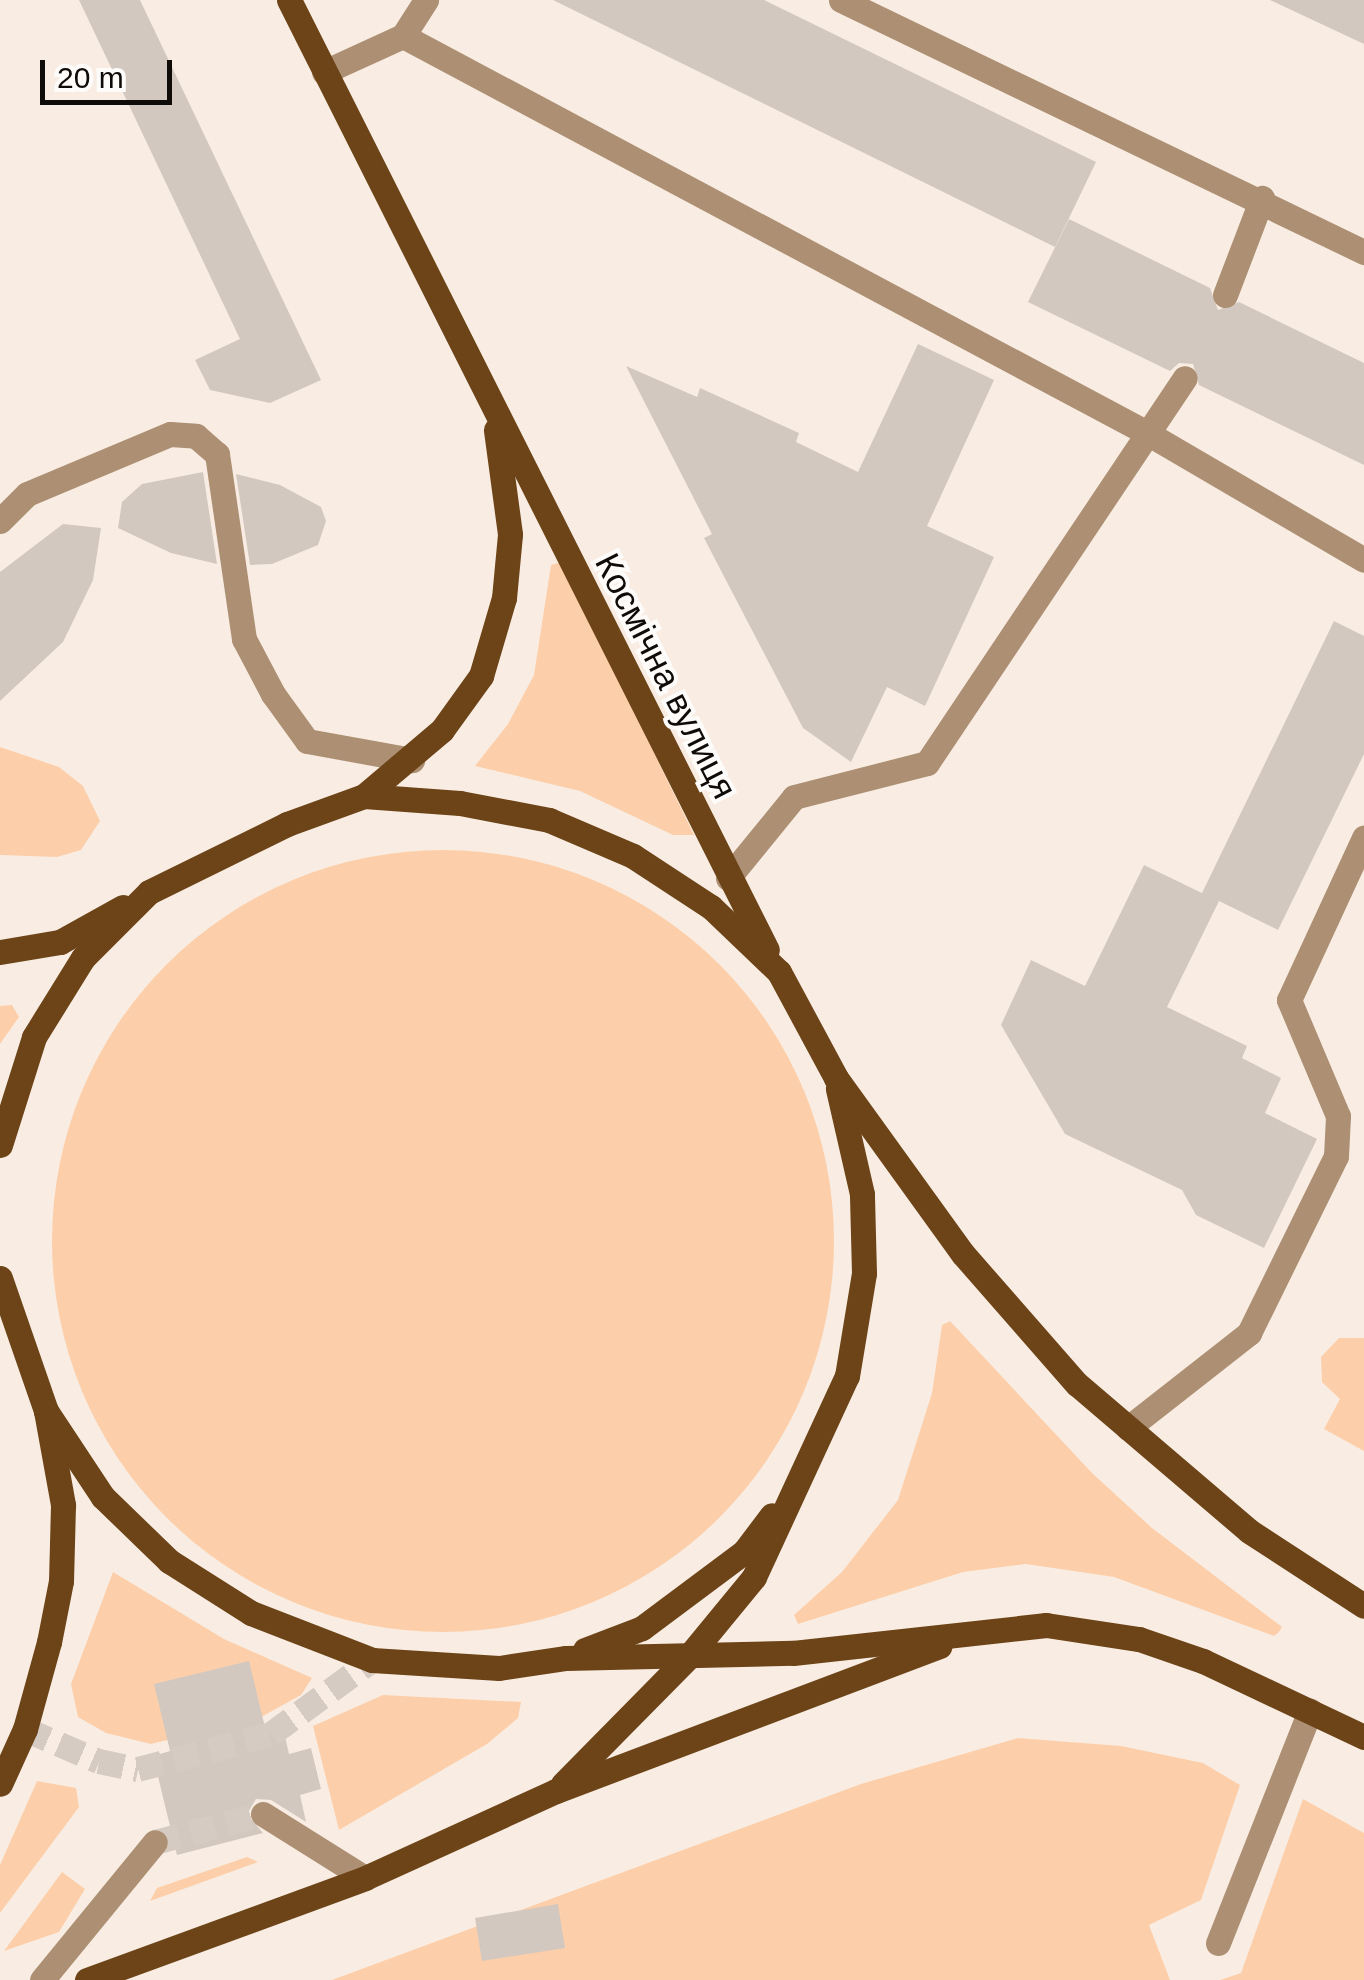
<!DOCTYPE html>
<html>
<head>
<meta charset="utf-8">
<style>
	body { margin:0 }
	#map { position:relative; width:1364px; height:1980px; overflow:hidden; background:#f9ede3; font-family:Arial,sans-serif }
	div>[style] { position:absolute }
	.green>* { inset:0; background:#fccfaa }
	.round { border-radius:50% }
	.building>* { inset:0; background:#d3c8bf }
	.minor-tunnel>* { height:25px; margin-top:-12.5px; transform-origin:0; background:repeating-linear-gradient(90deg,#d6cbc2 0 25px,transparent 0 37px) }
	.minor>* { height:25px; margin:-12.5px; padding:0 12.5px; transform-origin:12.5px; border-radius:12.5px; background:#ad9074 }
	.major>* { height:25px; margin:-12.5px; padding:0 12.5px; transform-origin:12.5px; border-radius:12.5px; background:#6c4418 }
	span { translate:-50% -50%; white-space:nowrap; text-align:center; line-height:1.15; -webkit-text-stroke:8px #fefcfa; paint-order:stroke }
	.street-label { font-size:35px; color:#0f0b08 }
	.scale { position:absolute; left:40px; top:60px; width:132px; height:45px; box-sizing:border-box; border:5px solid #0f0b08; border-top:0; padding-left:12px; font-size:30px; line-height:35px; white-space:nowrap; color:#0f0b08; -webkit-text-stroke:8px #fefcfa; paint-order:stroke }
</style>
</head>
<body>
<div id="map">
	<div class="green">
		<div style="clip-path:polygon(561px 562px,694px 835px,673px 835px,580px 791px,475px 766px,508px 724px,534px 675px,551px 565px)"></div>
		<div style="clip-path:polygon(0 747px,59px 767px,83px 786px,100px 821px,81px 850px,57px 857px,0 855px)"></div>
		<div class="round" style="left:52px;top:850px;width:782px;height:782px"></div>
		<div style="clip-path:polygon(12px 1005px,19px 1017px,0 1044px,0 1006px)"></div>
		<div style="clip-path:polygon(950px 1321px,1092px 1473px,1152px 1528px,1282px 1627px,1279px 1632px,1274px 1636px,1114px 1577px,1026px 1564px,963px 1572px,798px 1624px,794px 1615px,842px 1572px,898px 1500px,932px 1393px,942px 1325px)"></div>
		<div style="clip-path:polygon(1339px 1338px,1364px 1338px,1364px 1451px,1324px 1429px,1340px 1399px,1322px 1382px,1321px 1357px)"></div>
		<div style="clip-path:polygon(113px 1572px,224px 1639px,312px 1678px,301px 1695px,261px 1717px,151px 1744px,106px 1733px,78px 1717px,71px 1684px)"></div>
		<div style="clip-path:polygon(383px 1695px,521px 1702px,518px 1718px,487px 1744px,339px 1830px,313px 1726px)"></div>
		<div style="clip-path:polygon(1018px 1738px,1121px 1746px,1203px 1763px,1240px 1785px,1201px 1900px,1149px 1925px,1170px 1980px,332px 1980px,861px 1784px)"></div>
		<div style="clip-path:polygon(37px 1781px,76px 1788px,79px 1807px,0 1913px,0 1865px)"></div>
		<div style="clip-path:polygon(1303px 1799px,1364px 1833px,1364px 1980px,1220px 1980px,1241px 1973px)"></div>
		<div style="clip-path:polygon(247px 1857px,258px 1862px,150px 1901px,157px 1888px)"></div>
		<div style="clip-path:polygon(62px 1872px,85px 1889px,59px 1932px,4px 1951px)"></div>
	</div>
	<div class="building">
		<div style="clip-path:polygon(79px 0,140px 0,321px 380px,270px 403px,210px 390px,195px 360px,240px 339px)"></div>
		<div style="clip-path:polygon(553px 0,764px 0,1096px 162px,1055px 247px)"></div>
		<div style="clip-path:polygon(1270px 0,1364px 0,1364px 44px)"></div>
		<div style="clip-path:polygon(1069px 219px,1210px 288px,1218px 310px,1239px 302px,1364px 363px,1364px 465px,1199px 385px,1193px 364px,1179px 363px,1170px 371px,1028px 302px)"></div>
		<div style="clip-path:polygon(918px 344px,994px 380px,927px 526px,994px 557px,925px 706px,887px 687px,851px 762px,803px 728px,704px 538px,712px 534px,626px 366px,697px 397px,700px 388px,799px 433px,796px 442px,858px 472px)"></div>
		<div style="clip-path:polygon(203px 472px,217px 564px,171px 553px,118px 528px,122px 502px,142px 484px)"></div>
		<div style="clip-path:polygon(236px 474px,280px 485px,321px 507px,326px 521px,318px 545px,272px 564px,250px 565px)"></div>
		<div style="clip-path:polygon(63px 524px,101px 528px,93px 580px,63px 642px,0 701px,0 572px)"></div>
		<div style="clip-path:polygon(1334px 621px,1364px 636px,1364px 754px,1278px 930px,1219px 901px,1167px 1007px,1247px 1046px,1242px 1058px,1281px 1078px,1265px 1113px,1317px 1139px,1264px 1248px,1196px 1215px,1182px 1190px,1065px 1134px,1001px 1025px,1031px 960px,1085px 986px,1144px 865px,1202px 893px)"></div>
		<div style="clip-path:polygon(249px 1661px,265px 1727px,282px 1723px,289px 1754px,311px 1748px,321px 1789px,300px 1795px,306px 1822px,271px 1800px,256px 1799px,247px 1814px,263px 1833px,177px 1855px,153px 1756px,170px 1751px,154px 1684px)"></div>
		<div style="clip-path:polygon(558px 1904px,565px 1948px,482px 1961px,475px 1918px)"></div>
	</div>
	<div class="minor-tunnel">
		<div style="left:25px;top:1729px;width:81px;rotate:23.4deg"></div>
		<div style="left:99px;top:1761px;width:40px;rotate:12deg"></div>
		<div style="left:138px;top:1769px;width:138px;rotate:-14.7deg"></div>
		<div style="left:271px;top:1734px;width:125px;rotate:-36.2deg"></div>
		<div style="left:155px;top:1842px;width:112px;rotate:-14.5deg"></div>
	</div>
	<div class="minor">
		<div style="left:841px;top:0;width:581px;rotate:25.73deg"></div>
		<div style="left:403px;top:36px;width:43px;rotate:-57.4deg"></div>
		<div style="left:324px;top:72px;width:87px;rotate:-24.5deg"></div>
		<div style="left:403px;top:36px;width:843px;rotate:28.08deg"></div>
		<div style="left:1147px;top:433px;width:251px;rotate:30.3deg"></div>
		<div style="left:1225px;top:295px;width:104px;rotate:-69.1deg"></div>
		<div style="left:0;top:521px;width:38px;rotate:-45deg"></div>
		<div style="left:27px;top:494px;width:155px;rotate:-22.8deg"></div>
		<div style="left:170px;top:434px;width:26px;rotate:4deg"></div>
		<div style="left:196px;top:436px;width:28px;rotate:41deg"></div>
		<div style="left:217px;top:454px;width:187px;rotate:81.7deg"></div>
		<div style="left:244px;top:639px;width:62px;rotate:62.2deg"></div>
		<div style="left:273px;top:694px;width:58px;rotate:54.1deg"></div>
		<div style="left:307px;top:741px;width:107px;rotate:10.3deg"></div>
		<div style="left:728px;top:878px;width:104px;rotate:-50.8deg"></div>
		<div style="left:794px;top:797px;width:137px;rotate:-14.3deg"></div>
		<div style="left:927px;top:763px;width:463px;rotate:-56.2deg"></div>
		<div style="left:1128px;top:1428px;width:154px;rotate:-38.1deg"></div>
		<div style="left:1249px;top:1333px;width:197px;rotate:-63.8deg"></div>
		<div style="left:1336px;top:1156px;width:40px;rotate:-87.1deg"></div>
		<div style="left:1338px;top:1116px;width:126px;rotate:-112.9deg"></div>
		<div style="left:1289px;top:1000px;width:179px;rotate:-65.2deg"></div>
		<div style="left:263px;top:1814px;width:120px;rotate:32.1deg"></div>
		<div style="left:1218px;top:1943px;width:250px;rotate:-68.4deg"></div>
		<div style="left:42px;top:1980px;width:178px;rotate:-50.7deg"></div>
	</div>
	<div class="major">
		<div style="left:289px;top:0;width:1063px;rotate:63.29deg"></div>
		<div style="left:364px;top:796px;width:102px;rotate:-40.2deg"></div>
		<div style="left:442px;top:730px;width:67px;rotate:-54.2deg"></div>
		<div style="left:481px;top:676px;width:81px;rotate:-73.6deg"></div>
		<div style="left:504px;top:598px;width:64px;rotate:-84.6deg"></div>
		<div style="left:510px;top:534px;width:105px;rotate:-97.7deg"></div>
		<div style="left:0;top:952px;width:61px;rotate:-9.5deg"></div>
		<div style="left:60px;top:942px;width:72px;rotate:-29.1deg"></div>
		<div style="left:0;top:1145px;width:113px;rotate:-72.5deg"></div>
		<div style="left:34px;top:1037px;width:93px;rotate:-58.2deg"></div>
		<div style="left:83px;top:958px;width:93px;rotate:-45deg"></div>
		<div style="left:149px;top:892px;width:154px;rotate:-26.2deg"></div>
		<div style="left:287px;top:824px;width:82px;rotate:-20deg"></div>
		<div style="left:364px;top:796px;width:96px;rotate:4.2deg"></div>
		<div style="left:460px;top:803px;width:91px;rotate:10.8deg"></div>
		<div style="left:549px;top:820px;width:91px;rotate:23.2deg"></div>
		<div style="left:633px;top:856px;width:93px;rotate:33.2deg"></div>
		<div style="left:711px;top:907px;width:94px;rotate:43.7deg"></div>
		<div style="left:779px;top:972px;width:120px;rotate:61.7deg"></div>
		<div style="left:836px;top:1078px;width:217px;rotate:54.2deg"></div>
		<div style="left:963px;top:1254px;width:173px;rotate:48.8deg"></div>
		<div style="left:1077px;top:1384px;width:226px;rotate:40.5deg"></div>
		<div style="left:1249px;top:1531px;width:137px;rotate:33.1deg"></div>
		<div style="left:0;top:1278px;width:141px;rotate:70.9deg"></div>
		<div style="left:46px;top:1411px;width:96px;rotate:79.7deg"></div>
		<div style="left:63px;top:1505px;width:76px;rotate:91.5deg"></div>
		<div style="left:61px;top:1581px;width:62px;rotate:101.1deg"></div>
		<div style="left:49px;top:1642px;width:90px;rotate:105.4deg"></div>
		<div style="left:25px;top:1729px;width:60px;rotate:114.4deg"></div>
		<div style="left:46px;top:1411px;width:103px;rotate:56.5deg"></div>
		<div style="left:103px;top:1497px;width:92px;rotate:44.1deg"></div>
		<div style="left:169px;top:1561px;width:97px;rotate:32.4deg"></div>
		<div style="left:251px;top:1613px;width:130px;rotate:21.2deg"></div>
		<div style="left:372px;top:1660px;width:127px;rotate:3.6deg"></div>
		<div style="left:499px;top:1668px;width:68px;rotate:-8.5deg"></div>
		<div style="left:566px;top:1658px;width:227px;rotate:-1.3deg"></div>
		<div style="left:793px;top:1653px;width:255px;rotate:-6.3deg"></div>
		<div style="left:1046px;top:1625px;width:94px;rotate:8.6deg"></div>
		<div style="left:1139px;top:1639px;width:68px;rotate:19deg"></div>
		<div style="left:1203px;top:1661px;width:178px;rotate:25.3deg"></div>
		<div style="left:585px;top:1650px;width:61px;rotate:-21.1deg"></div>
		<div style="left:642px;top:1628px;width:127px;rotate:-36.7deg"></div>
		<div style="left:744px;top:1552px;width:46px;rotate:-52.9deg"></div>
		<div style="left:563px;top:1784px;width:181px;rotate:-45.4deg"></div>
		<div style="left:690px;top:1655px;width:101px;rotate:-50.6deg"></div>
		<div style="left:754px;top:1577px;width:221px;rotate:-65.2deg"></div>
		<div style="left:847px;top:1376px;width:104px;rotate:-80.6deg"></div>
		<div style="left:864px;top:1273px;width:79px;rotate:-91.5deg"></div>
		<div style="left:862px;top:1194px;width:108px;rotate:-102.9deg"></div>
		<div style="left:87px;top:1980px;width:296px;rotate:-20.1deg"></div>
		<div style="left:365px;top:1878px;width:210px;rotate:-24.5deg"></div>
		<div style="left:556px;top:1791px;width:410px;rotate:-20.7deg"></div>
	</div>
	<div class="street-label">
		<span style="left:666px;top:676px;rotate:63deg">Космічна вулиця</span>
	</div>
	<div class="scale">20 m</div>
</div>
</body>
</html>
